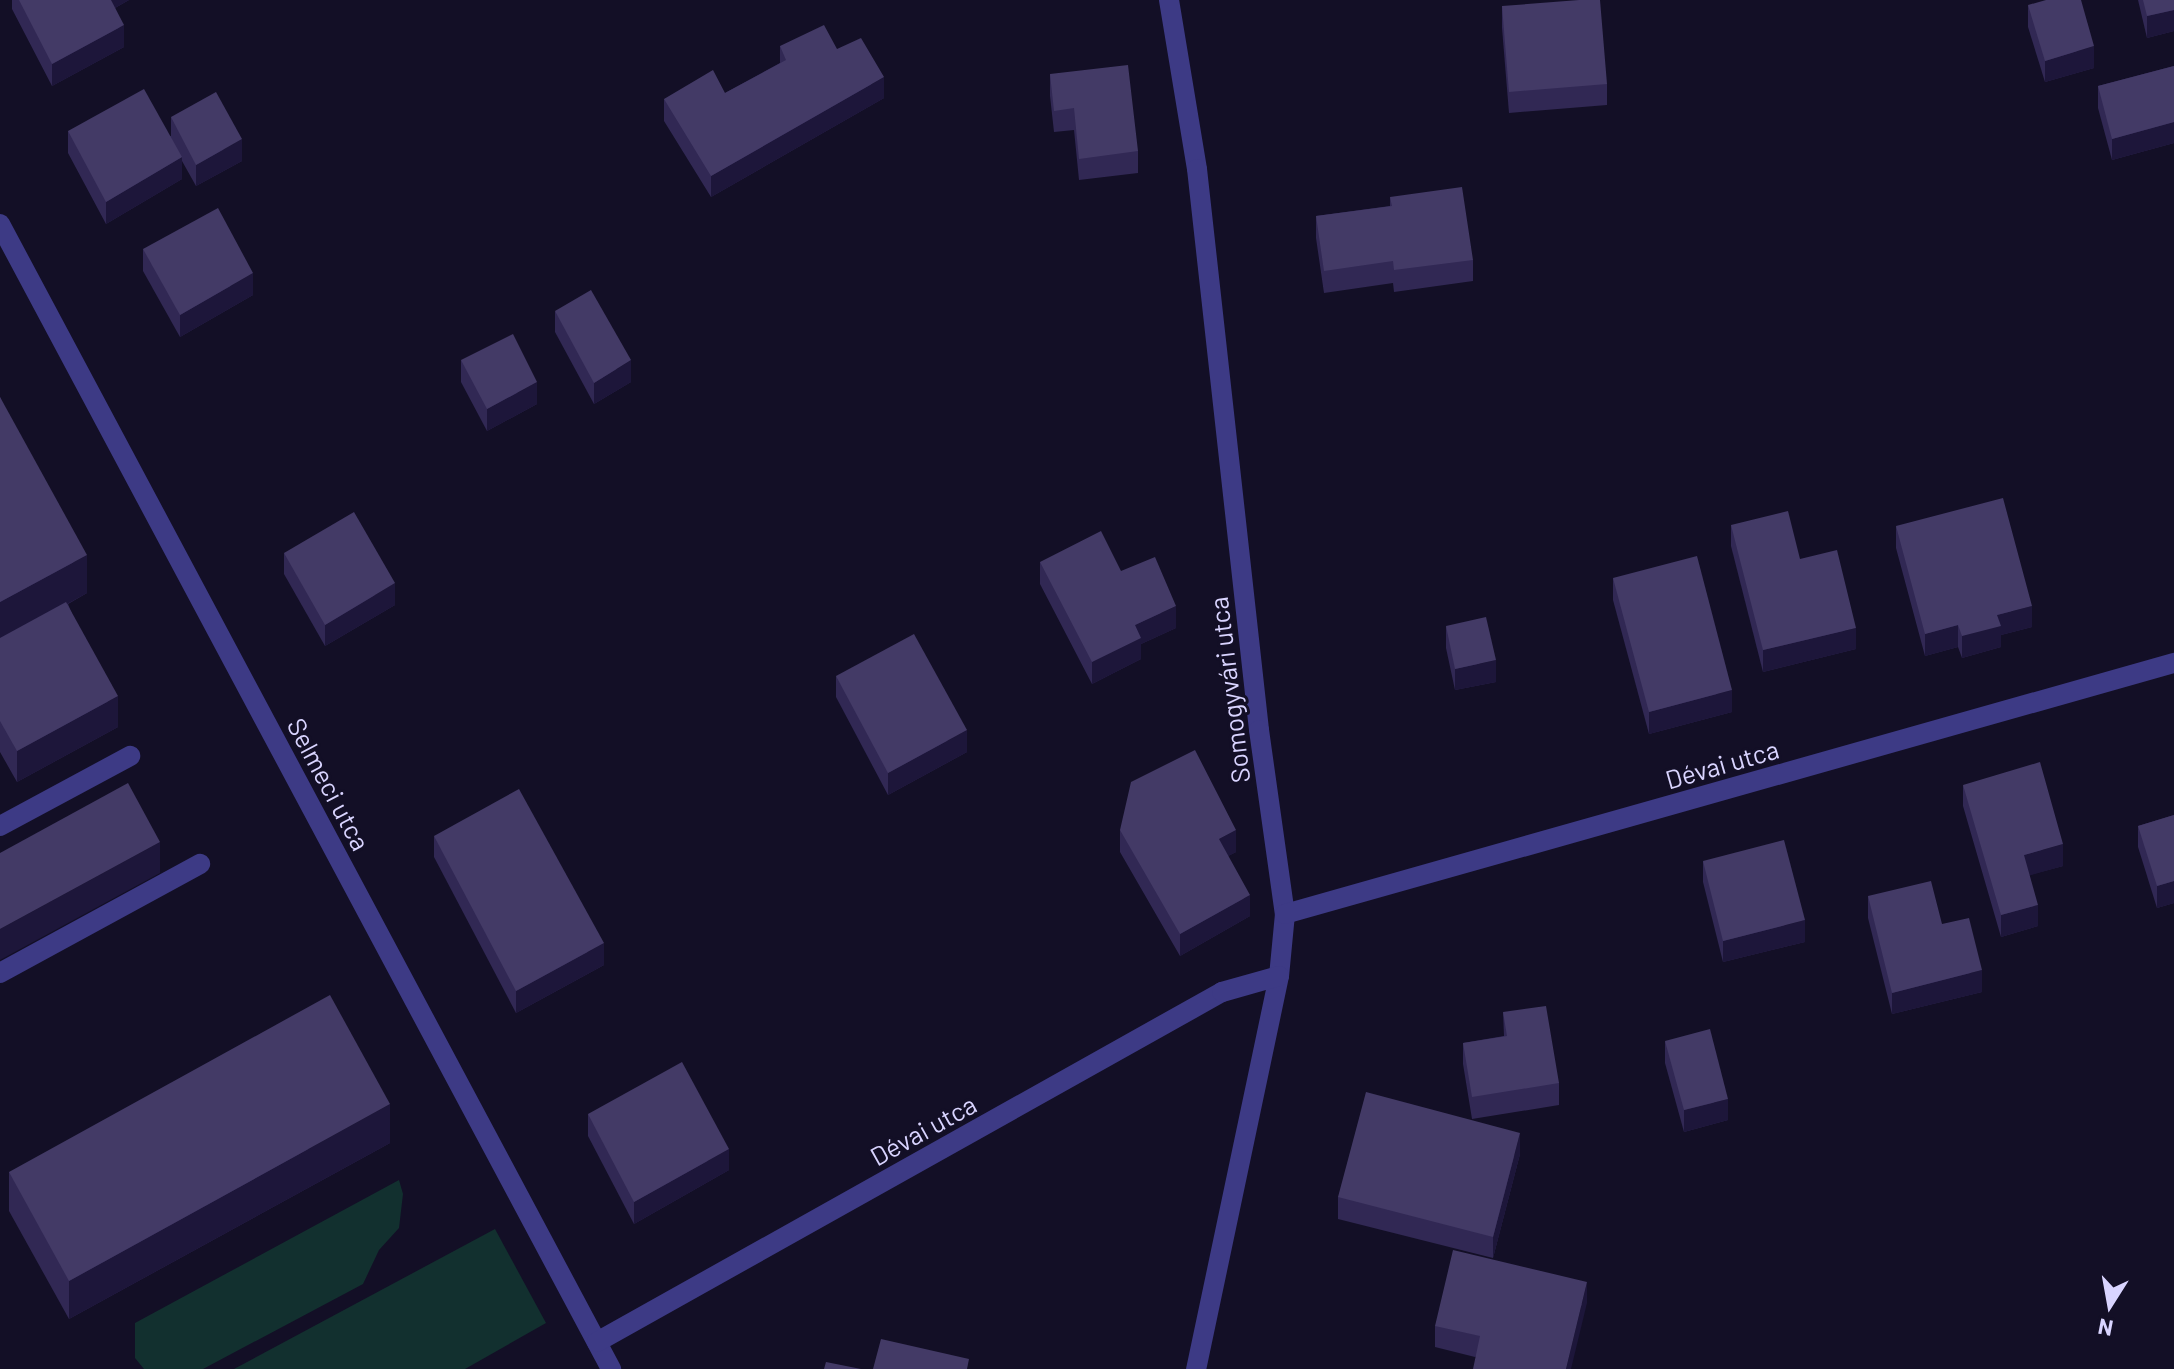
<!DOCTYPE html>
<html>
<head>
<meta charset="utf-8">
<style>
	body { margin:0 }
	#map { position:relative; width:2174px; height:1369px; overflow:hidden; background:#130f26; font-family:Barlow,sans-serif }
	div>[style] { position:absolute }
	.green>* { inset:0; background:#12302f }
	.lane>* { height:20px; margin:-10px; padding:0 10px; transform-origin:10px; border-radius:10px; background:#3d3a85 }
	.street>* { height:20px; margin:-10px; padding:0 10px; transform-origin:10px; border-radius:10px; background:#3d3a85 }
	.wall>* { inset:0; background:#312854 }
	.shaded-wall>* { inset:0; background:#1d163a }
	.building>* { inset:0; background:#433a66 }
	span { translate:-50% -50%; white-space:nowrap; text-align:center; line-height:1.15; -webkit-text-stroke:6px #130f26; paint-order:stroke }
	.street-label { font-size:26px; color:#d9d4ff }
	.north { position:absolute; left:2070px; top:1265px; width:80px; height:80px; -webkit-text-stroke:6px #130f26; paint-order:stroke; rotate:191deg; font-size:22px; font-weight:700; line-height:32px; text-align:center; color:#d9d4ff }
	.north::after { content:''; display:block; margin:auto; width:28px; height:36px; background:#d9d4ff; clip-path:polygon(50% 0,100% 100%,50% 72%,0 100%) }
</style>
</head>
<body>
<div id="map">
	<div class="green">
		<div style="clip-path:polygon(399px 1180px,403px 1194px,399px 1228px,379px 1250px,363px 1284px,203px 1369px,144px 1369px,135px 1358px,135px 1323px)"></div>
		<div style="clip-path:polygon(495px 1229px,546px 1323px,465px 1369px,234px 1369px)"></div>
	</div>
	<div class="lane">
		<div style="left:0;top:826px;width:148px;rotate:-28.3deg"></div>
		<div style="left:0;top:973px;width:228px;rotate:-28.6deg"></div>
	</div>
	<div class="street">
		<div style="left:1169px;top:0;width:171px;rotate:80.6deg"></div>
		<div style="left:1197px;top:169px;width:564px;rotate:83.69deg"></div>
		<div style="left:1259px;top:730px;width:186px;rotate:82deg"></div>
		<div style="left:1285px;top:914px;width:62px;rotate:95.5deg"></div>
		<div style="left:1279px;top:976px;width:402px;rotate:101.9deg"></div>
		<div style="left:0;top:224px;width:1298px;rotate:61.91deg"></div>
		<div style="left:1285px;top:914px;width:924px;rotate:-15.77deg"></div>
		<div style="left:597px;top:1342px;width:716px;rotate:-29.25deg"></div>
		<div style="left:1222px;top:992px;width:59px;rotate:-15.7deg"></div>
	</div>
	<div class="wall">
		<div style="clip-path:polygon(12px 0,129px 0,115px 8px,124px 47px,52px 86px,12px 9px)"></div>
		<div style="clip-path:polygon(2138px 0,2174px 0,2174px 31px,2147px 38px)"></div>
		<div style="clip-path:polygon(2028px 5px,2094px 68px,2045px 82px,2028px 27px)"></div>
		<div style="clip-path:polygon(1502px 6px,1607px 84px,1607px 105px,1509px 113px,1502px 28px)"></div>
		<div style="clip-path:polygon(780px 46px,837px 49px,884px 98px,711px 197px,664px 121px,664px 99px,725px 93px,780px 63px)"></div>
		<div style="clip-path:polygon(2174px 66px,2174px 143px,2112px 160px,2098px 108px,2098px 86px)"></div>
		<div style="clip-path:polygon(1050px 74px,1138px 151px,1138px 173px,1079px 180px,1074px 130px,1054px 132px,1050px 96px)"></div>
		<div style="clip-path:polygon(171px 117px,242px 161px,196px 186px,182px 161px,182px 179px,106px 224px,68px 153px,68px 131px,171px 136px)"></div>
		<div style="clip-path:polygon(1390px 197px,1473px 260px,1473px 281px,1394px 292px,1393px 283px,1324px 293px,1316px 238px,1316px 216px,1390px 206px)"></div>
		<div style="clip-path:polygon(143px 249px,253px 295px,180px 337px,143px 271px)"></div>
		<div style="clip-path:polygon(555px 311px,631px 382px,594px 404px,555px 332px)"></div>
		<div style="clip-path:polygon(461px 360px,537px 404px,487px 431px,461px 382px)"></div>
		<div style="clip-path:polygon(0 397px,87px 593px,68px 604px,118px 727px,17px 782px,0 752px)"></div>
		<div style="clip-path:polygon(1731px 525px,1800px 559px,1856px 649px,1763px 672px,1731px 546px)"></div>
		<div style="clip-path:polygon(1896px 526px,2032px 627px,2001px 635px,2001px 647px,1962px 658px,1958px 647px,1925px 656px,1896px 548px)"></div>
		<div style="clip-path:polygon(284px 553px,395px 605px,325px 646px,284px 574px)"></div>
		<div style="clip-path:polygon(1040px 562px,1121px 571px,1176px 628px,1141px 644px,1141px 659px,1092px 684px,1040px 584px)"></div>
		<div style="clip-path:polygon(1613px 578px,1732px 712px,1649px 734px,1613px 600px)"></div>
		<div style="clip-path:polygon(1446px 626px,1496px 682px,1455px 690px,1446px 648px)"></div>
		<div style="clip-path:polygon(836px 676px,967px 752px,888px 795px,836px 697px)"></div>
		<div style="clip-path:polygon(1963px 785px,2063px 866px,2029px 875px,2038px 926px,2001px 937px,1963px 806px)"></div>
		<div style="clip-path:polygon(2174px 815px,2174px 903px,2157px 908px,2138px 847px,2138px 826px)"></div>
		<div style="clip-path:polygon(1120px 830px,1236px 852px,1228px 856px,1250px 916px,1180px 956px,1120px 852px)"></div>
		<div style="clip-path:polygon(434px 836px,604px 965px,516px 1013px,434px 857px)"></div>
		<div style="clip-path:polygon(1703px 861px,1805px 942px,1723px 962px,1703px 882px)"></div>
		<div style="clip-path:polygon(1868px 896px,1942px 924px,1982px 992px,1892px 1014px,1868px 918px)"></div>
		<div style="clip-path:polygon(1503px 1012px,1559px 1083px,1559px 1105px,1472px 1119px,1463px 1064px,1463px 1043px,1504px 1036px)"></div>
		<div style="clip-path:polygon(1665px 1041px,1728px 1120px,1684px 1132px,1665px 1063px)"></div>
		<div style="clip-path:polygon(588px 1114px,729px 1170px,634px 1224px,588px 1136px)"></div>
		<div style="clip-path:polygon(390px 1143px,69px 1319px,9px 1211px,9px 1172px)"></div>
		<div style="clip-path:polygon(1520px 1154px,1493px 1258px,1338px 1219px,1338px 1197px)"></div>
		<div style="clip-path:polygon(1587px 1303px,1475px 1357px,1435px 1347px,1435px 1326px)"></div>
	</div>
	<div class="shaded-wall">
		<div style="clip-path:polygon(106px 0,129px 0,106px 13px)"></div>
		<div style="clip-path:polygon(2174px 10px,2174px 31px,2147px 38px,2147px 16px)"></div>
		<div style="clip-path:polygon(124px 25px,124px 47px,52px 86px,52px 64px)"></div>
		<div style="clip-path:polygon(2094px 46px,2094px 68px,2045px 82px,2045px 61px)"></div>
		<div style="clip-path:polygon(884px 77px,884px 98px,711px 197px,711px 176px)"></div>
		<div style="clip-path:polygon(2174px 122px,2174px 143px,2112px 160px,2112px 139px)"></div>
		<div style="clip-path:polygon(242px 139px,242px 161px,196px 186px,196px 165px)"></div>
		<div style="clip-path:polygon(182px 157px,182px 179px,106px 224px,106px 202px)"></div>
		<div style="clip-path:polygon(253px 273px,253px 295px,180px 337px,180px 315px)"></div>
		<div style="clip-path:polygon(631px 360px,631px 382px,594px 404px,594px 383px)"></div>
		<div style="clip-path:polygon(537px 382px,537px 404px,487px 431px,487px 409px)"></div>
		<div style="clip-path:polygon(87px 555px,87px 593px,0 641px,0 602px)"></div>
		<div style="clip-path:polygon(395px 583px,395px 605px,325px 646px,325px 625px)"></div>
		<div style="clip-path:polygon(1176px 606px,1176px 628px,1141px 644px,1141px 659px,1092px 684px,1092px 662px,1135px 625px)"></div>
		<div style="clip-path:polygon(2032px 606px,2032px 627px,2001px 635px,2001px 647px,1962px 658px,1962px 636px,1997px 615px)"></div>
		<div style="clip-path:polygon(1958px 625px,1958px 647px,1925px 656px,1925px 634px)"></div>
		<div style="clip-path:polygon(1856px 628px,1856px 649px,1763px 672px,1763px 650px)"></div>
		<div style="clip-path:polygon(1496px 660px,1496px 682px,1455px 690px,1455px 669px)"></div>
		<div style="clip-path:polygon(1732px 690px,1732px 712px,1649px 734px,1649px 712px)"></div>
		<div style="clip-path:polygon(118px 696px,118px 727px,17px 782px,17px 751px)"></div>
		<div style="clip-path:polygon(967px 730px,967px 752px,888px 795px,888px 773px)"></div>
		<div style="clip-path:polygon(1236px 830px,1236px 852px,1219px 861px,1219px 839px)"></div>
		<div style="clip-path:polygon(160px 842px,160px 873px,0 960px,0 929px)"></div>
		<div style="clip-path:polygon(2063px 844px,2063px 866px,2024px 877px,2024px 855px)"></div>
		<div style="clip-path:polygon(2174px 881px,2174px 903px,2157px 908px,2157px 886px)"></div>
		<div style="clip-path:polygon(1250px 895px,1250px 916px,1180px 956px,1180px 934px)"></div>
		<div style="clip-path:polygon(2038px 905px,2038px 926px,2001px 937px,2001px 915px)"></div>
		<div style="clip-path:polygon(1805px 920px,1805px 942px,1723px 962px,1723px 941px)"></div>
		<div style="clip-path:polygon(604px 943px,604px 965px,516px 1013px,516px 991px)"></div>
		<div style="clip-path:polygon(1982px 970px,1982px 992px,1892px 1014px,1892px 993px)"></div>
		<div style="clip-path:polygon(1728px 1099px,1728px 1120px,1684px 1132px,1684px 1110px)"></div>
		<div style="clip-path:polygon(390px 1104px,390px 1143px,69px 1319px,69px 1281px)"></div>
		<div style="clip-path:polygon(1520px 1133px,1520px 1154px,1493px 1258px,1493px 1237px)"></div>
		<div style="clip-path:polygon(729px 1149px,729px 1170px,634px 1224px,634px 1202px)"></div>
		<div style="clip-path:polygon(1587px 1282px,1587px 1303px,1571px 1369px,1566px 1369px)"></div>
	</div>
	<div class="building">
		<div style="clip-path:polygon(19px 0,111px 0,124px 25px,52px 64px)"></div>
		<div style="clip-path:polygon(1579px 0,1600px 0,1607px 84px,1509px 92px,1502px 6px)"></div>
		<div style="clip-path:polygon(2046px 0,2081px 0,2094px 46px,2045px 61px,2028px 5px)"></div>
		<div style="clip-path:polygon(2143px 0,2174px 0,2174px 10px,2147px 16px)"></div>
		<div style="clip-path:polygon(824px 25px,837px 49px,861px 38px,884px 77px,711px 176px,664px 99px,713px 70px,725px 93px,786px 60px,780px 46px)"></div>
		<div style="clip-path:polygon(1128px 65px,1138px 151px,1079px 159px,1074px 108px,1054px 111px,1050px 74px)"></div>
		<div style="clip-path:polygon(2174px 66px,2174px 122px,2112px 139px,2098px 86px)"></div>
		<div style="clip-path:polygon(144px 89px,182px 157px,106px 202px,68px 131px)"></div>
		<div style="clip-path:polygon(216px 92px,242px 139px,196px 165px,171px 117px)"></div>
		<div style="clip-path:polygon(1462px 187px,1473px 260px,1394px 270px,1393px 261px,1324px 271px,1316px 216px,1392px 206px,1390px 197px)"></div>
		<div style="clip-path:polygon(218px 208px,253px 273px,180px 315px,143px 249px)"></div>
		<div style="clip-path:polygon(591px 290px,631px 360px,594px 383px,555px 311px)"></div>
		<div style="clip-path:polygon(513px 334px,537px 382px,487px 409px,461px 360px)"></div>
		<div style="clip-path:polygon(0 397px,87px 555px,0 602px)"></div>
		<div style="clip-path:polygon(2003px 498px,2032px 606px,1997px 615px,2001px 626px,1962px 636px,1958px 625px,1925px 634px,1896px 526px)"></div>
		<div style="clip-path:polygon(1788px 511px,1800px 559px,1837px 550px,1856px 628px,1763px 650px,1731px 525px)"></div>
		<div style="clip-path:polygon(354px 512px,395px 583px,325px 625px,284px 553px)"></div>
		<div style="clip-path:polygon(1101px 531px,1121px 571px,1155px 557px,1176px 606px,1135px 625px,1141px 638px,1092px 662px,1040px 562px)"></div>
		<div style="clip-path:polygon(1697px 556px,1732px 690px,1649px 712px,1613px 578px)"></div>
		<div style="clip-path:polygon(66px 602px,118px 696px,17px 751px,0 721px,0 638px)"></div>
		<div style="clip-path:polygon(1486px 617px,1496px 660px,1455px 669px,1446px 626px)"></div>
		<div style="clip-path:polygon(914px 634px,967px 730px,888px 773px,836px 676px)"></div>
		<div style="clip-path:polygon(1195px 750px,1236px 830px,1219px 839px,1250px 895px,1180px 934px,1120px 830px,1131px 782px)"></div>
		<div style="clip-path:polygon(2040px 762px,2063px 844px,2024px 855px,2038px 905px,2001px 915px,1963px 785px)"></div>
		<div style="clip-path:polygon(128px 783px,160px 842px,0 929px,0 853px)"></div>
		<div style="clip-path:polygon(519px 789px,604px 943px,516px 991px,434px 836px)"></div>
		<div style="clip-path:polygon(2174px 815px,2174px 881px,2157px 886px,2138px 826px)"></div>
		<div style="clip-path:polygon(1784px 840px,1805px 920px,1723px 941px,1703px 861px)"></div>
		<div style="clip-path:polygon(1931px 881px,1942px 924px,1969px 918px,1982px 970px,1892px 993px,1868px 896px)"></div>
		<div style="clip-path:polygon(330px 995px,390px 1104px,69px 1281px,9px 1172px)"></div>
		<div style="clip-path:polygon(1546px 1006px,1559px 1083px,1472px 1097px,1463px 1043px,1507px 1036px,1503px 1012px)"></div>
		<div style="clip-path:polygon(1710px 1029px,1728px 1099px,1684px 1110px,1665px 1041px)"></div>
		<div style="clip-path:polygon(682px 1062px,729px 1149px,634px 1202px,588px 1114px)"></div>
		<div style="clip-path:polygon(1366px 1092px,1520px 1133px,1493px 1237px,1338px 1197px)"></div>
		<div style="clip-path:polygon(1453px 1250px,1587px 1282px,1566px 1369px,1473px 1369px,1480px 1336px,1435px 1326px)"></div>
		<div style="clip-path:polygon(881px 1339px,969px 1359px,967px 1369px,873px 1369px)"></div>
		<div style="clip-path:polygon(826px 1362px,861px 1369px,824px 1369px)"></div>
	</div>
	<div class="street-label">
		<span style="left:1229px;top:690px;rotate:-97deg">Somogyvári utca</span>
		<span style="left:1722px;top:764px;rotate:-16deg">Dévai utca</span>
		<span style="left:329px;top:784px;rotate:62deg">Selmeci utca</span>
		<span style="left:923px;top:1130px;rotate:-29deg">Dévai utca</span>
	</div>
	<div class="north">N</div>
</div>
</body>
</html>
